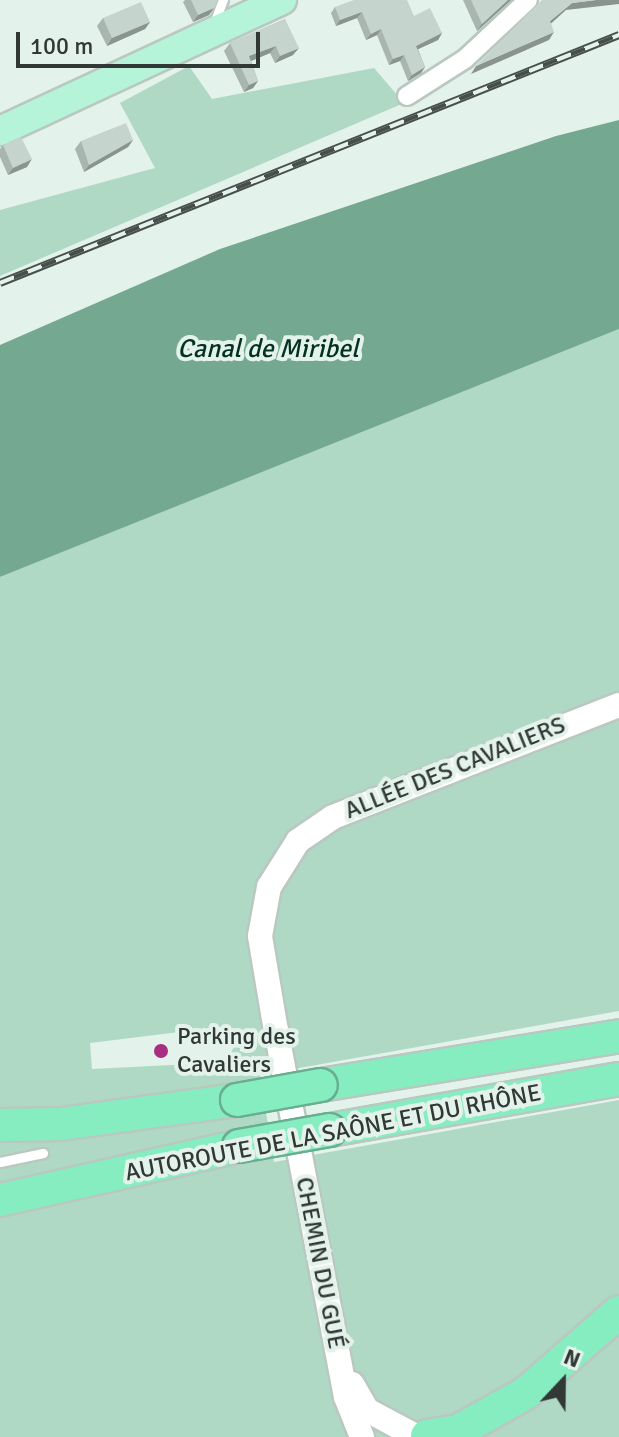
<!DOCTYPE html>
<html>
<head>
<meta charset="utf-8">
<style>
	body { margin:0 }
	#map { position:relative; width:619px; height:1437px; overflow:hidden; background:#e3f2ea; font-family:Signika,sans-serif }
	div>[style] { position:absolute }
	.green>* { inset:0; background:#b0d9c5 }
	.water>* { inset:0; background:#75a891 }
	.roads { filter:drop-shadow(2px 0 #b9c8c0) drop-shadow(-2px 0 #b9c8c0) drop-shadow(0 2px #b9c8c0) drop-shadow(0 -2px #b9c8c0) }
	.lane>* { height:9px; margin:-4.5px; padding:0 4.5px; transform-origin:4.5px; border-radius:4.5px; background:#fff }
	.street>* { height:18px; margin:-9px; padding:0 9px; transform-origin:9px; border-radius:9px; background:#fff }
	.secondary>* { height:24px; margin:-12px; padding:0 12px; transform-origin:12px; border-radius:12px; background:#fff }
	.primary>* { height:28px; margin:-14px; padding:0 14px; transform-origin:14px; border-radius:14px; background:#b6f4da }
	.highway>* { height:32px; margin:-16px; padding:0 16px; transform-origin:16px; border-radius:16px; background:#86edc1 }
	.rail>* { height:8px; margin-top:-4px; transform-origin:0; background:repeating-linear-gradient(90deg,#e3f2ea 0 15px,#474f4c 0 30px); box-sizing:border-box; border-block:2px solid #474f4c }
	.bridges { filter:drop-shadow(2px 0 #68ae90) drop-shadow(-2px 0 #68ae90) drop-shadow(0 2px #68ae90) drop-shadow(0 -2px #68ae90) }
	.highway-bridge>* { height:32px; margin:-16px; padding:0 16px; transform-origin:16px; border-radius:16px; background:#86edc1 }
	.wall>* { inset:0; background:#a9b6af }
	.shaded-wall>* { inset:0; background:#8a948f }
	.building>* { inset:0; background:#c5d4cc }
	.dots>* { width:22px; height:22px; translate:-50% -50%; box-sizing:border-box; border:4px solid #e3f2ea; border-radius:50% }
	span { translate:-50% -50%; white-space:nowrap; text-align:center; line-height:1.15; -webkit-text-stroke:8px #e3f2ea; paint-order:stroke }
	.street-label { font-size:24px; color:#313835 }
	.poi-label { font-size:24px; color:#313835 }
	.left { translate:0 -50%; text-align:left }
	.water-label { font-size:26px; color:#043222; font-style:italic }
	.north { position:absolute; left:523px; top:1341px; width:80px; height:80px; -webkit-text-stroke:6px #e3f2ea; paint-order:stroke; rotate:22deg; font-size:22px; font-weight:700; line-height:32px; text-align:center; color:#313835 }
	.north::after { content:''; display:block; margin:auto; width:28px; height:36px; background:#313835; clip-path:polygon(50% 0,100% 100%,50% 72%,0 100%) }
	.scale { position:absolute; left:16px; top:32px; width:244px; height:36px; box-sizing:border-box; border:4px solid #313835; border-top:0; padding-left:10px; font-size:24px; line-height:28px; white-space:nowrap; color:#313835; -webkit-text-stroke:6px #e3f2ea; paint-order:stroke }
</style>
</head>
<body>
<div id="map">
	<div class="green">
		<div style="clip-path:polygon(189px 66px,212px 99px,374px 68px,404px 103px,0 276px,0 210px,155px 168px,120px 103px)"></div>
		<div style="clip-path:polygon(evenodd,619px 329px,619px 1011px,260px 1075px,274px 1162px,619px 1100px,619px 1437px,0 1437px,0 577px,619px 329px,228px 1026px,234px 1047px,229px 1056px,211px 1063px,92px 1069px,90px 1043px,228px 1026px)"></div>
	</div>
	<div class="water">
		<div style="clip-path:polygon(619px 120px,619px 329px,0 577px,0 345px,220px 249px,556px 136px)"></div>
	</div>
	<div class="roads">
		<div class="lane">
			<div style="left:214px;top:23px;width:25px;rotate:-69deg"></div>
			<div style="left:0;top:1162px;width:44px;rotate:-11.8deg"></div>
		</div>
		<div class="street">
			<div style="left:407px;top:96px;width:69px;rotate:-32.5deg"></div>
			<div style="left:465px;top:59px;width:86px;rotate:-43.1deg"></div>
		</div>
		<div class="secondary">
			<div style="left:352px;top:1384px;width:30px;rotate:60deg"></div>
			<div style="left:367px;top:1410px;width:49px;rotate:28.1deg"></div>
			<div style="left:362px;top:1437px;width:43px;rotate:-111.8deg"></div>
			<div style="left:346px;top:1397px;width:373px;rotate:-100.8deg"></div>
			<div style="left:276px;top:1031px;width:96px;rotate:-99.6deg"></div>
			<div style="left:260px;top:936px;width:50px;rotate:-79.6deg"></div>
			<div style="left:269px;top:887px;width:54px;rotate:-57.8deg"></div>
			<div style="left:298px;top:841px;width:42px;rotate:-34.4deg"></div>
			<div style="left:333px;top:817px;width:307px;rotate:-21.4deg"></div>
		</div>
		<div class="primary">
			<div style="left:0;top:131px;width:311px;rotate:-24.9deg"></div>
		</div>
		<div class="highway">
			<div style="left:321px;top:1085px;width:302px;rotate:-9.3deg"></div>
			<div style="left:0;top:1125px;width:61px;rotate:-0.9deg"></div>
			<div style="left:61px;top:1124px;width:178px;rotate:-7.8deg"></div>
			<div style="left:330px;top:1130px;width:293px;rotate:-10deg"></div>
			<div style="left:0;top:1200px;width:245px;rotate:-12.7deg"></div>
			<div style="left:427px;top:1436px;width:31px;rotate:-9deg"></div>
			<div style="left:458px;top:1431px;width:78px;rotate:-29.2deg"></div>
			<div style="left:526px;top:1393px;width:123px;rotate:-41.1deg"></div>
		</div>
	</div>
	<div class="rail">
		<div style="left:0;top:283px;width:667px;rotate:-21.83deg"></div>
	</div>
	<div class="bridges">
		<div class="highway-bridge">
			<div style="left:237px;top:1100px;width:85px;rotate:-10.1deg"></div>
			<div style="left:239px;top:1146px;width:92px;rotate:-10deg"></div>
		</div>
	</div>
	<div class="wall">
		<div style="clip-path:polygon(185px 0,218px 0,209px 15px,193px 22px,183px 2px)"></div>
		<div style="clip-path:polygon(463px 0,511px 0,477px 31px)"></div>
		<div style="clip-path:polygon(335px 7px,414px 16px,442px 33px,438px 40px,418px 49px,425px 67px,421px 73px,408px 81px,400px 61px,389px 65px,377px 35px,366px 40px,357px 18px,336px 26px,331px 13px)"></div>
		<div style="clip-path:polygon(103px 18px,150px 22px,145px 29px,107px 46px,97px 26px)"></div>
		<div style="clip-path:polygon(285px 19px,293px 55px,275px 63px,270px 53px,251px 61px,258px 81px,253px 88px,244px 92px,224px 51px,230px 43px)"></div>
		<div style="clip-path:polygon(133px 140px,128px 147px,84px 172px,75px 149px,81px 141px)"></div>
		<div style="clip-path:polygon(3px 145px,27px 167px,8px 175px,0 157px,0 149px)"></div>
	</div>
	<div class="shaded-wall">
		<div style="clip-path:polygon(508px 0,511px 0,477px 31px,482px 24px)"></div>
		<div style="clip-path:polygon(596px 0,619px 0,619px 4px,566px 10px,545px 29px,550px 21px,572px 3px)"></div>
		<div style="clip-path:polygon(214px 8px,209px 15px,193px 22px,198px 15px)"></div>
		<div style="clip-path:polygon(362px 12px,357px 18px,336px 26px,340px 20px)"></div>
		<div style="clip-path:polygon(150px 22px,145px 29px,107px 46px,112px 38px)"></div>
		<div style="clip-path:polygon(381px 29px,377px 35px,366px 40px,371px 34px)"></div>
		<div style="clip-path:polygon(554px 32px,549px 40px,471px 74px,476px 66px)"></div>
		<div style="clip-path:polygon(442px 33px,438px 40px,412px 52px,416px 46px)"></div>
		<div style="clip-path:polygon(276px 46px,270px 53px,244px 64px,249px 56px)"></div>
		<div style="clip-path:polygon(299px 48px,293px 55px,275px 63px,280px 56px)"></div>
		<div style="clip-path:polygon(404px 55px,400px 61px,389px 65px,393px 59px)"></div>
		<div style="clip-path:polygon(425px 67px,421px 73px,408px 81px,412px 75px)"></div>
		<div style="clip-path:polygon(258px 81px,253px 88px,244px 92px,249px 85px)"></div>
		<div style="clip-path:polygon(133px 140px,128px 147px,84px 172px,89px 165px)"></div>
		<div style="clip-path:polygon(32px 159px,27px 167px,8px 175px,13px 168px)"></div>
	</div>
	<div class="building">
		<div style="clip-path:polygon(191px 0,218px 0,214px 8px,198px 15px)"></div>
		<div style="clip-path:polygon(354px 0,407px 0,414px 16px,430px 8px,442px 33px,416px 46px,425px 67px,412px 75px,404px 55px,393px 59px,381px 29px,371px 34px,362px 12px,340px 20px,335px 7px)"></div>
		<div style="clip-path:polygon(471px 0,508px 0,482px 24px)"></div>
		<div style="clip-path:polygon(542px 0,596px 0,572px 3px,550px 21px,554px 32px,476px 66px)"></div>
		<div style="clip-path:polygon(141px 2px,150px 22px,112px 38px,103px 18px)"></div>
		<div style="clip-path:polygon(285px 19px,299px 48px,280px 56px,276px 46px,249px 56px,258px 81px,249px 85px,230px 43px)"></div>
		<div style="clip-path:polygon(126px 123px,133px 140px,89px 165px,81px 141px)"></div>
		<div style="clip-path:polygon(21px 137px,32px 159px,13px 168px,3px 145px)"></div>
	</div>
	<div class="dots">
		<div style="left:161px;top:1051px;background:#a92d80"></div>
	</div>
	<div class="street-label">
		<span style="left:455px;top:768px;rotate:-22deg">ALLÉE DES CAVALIERS</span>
		<span style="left:333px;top:1133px;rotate:-11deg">AUTOROUTE DE LA SAÔNE ET DU RHÔNE</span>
		<span style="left:320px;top:1263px;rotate:79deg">CHEMIN DU GUÉ</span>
	</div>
	<div class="poi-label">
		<span class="left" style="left:177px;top:1051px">Parking des<br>Cavaliers</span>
	</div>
	<div class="water-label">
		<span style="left:268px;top:350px">Canal de Miribel</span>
	</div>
	<div class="north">N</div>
	<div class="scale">100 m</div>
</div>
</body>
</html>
